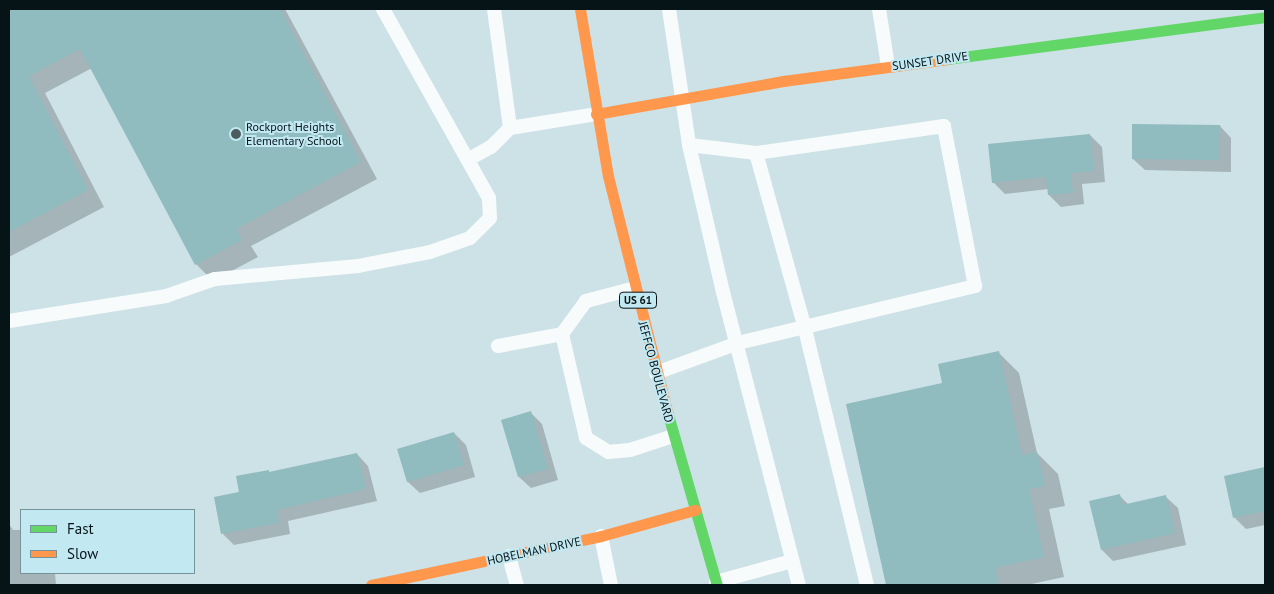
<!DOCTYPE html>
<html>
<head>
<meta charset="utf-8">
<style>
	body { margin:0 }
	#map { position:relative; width:1274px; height:594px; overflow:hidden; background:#cde2e7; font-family:"PT Sans",sans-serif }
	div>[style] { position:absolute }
	.shadow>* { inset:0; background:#0003 }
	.building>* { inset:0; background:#90bbbf }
	.lane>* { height:14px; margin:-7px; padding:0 7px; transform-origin:7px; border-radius:7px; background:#f8fbfb }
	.fast>* { height:11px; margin:-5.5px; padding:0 5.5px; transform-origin:5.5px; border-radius:5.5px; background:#63d668 }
	.slow>* { height:11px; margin:-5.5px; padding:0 5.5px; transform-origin:5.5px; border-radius:5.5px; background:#ff974d }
	.dots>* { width:14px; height:14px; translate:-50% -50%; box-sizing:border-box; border:2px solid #c2e8f2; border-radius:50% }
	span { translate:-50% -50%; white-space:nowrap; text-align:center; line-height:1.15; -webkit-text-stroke:4px #c2e8f2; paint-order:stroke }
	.shield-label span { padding:1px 4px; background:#c2e8f2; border:1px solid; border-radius:4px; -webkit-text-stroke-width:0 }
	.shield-label { font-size:11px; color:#061317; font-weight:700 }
	.street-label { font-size:12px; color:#061317 }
	.poi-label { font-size:12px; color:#061317 }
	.left { translate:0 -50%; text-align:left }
	.frame { position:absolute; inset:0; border:10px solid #061317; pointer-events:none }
	.legend { position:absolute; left:20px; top:509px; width:175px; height:65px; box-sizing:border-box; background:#c2e8f2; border:1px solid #77939a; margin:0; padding:6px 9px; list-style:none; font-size:15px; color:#061317 }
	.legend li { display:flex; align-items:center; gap:10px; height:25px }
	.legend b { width:25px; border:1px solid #77939a }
</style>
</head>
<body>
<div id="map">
	<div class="shadow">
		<div style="clip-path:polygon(17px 9px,285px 9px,377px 179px,251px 246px,258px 257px,213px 281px,196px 264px,92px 68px,45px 93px,104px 207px,9px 257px,9px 13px)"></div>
		<div style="clip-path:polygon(1220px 126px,1231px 138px,1231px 172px,1145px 170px,1133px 159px)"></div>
		<div style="clip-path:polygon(1090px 135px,1102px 147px,1105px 182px,1082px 184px,1084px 204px,1061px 207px,1049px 195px,1048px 189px,1005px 194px,993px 182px)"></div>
		<div style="clip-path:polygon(998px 352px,1019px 373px,1037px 453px,1058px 474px,1065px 506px,1049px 509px,1064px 577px,1027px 585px,888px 585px,848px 405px,943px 384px)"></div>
		<div style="clip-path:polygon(530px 412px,542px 424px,558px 480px,531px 488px,519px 477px,503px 420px)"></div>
		<div style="clip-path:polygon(454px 433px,466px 445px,475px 477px,420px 493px,408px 482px,399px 450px)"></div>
		<div style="clip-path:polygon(357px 454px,368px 466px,377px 501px,288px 521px,290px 534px,234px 545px,223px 534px,241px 493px,268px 471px,271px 473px)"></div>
		<div style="clip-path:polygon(1265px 468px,1265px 525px,1246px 529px,1235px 518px,1225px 477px)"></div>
		<div style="clip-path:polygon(1119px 495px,1129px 505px,1166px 497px,1178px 508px,1186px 545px,1113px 561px,1102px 550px)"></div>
		<div style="clip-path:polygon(9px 524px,13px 530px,21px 530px,21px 573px,55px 573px,56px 585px,9px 585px)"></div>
	</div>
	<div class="building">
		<div style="clip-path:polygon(9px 9px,280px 9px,361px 162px,236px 229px,242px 240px,195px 265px,80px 49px,29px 76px,88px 190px,9px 232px)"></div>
		<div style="clip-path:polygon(1132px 124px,1220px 125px,1220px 160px,1132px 159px)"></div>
		<div style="clip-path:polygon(1090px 134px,1094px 171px,1071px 173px,1073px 193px,1048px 195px,1046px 177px,992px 183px,988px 144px)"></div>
		<div style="clip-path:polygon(999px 351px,1022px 455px,1037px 452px,1045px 486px,1029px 489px,1044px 557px,995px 568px,999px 585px,886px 585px,846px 404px,942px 383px,938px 364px)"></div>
		<div style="clip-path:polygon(531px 411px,548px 469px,518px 477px,501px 420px)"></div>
		<div style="clip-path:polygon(454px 432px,464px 465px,407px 482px,397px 449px)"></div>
		<div style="clip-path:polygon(357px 453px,366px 489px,277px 510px,279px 523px,221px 534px,214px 497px,239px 492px,236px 476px,269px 470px,269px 472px)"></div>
		<div style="clip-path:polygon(1265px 467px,1265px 511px,1233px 518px,1224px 476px)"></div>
		<div style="clip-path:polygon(1120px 494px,1122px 505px,1166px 495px,1175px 533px,1101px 550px,1089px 501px)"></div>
	</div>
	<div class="lane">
		<div style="left:494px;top:9px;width:120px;rotate:82.3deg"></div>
		<div style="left:669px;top:9px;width:137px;rotate:81.6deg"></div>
		<div style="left:689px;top:145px;width:151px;rotate:77deg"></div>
		<div style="left:723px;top:292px;width:303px;rotate:75.5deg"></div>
		<div style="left:879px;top:9px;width:58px;rotate:81deg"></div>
		<div style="left:756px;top:153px;width:183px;rotate:74.4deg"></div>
		<div style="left:805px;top:329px;width:263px;rotate:76.4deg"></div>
		<div style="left:469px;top:159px;width:25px;rotate:-29deg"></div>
		<div style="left:491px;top:147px;width:27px;rotate:-45deg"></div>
		<div style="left:510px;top:128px;width:87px;rotate:-9.2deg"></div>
		<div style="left:635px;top:288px;width:51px;rotate:165.1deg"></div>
		<div style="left:586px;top:301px;width:41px;rotate:126deg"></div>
		<div style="left:562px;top:334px;width:107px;rotate:77deg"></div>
		<div style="left:586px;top:438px;width:26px;rotate:32deg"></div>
		<div style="left:608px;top:452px;width:22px;rotate:-5deg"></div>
		<div style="left:630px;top:450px;width:45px;rotate:-18deg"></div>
		<div style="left:9px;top:321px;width:159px;rotate:-9deg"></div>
		<div style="left:166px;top:296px;width:52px;rotate:-19.1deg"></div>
		<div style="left:215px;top:279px;width:144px;rotate:-5.2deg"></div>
		<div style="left:358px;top:266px;width:73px;rotate:-11deg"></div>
		<div style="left:430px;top:252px;width:42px;rotate:-19.3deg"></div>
		<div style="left:470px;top:238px;width:28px;rotate:-45deg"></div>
		<div style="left:490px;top:218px;width:20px;rotate:-93deg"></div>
		<div style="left:489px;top:198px;width:217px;rotate:-119.3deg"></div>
		<div style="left:498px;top:346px;width:65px;rotate:-10.6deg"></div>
		<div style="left:656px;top:373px;width:87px;rotate:-20.1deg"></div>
		<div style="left:738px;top:343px;width:244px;rotate:-13.5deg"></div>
		<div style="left:975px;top:286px;width:163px;rotate:-101deg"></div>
		<div style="left:944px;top:126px;width:190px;rotate:171.8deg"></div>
		<div style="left:756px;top:153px;width:67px;rotate:-173.2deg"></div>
		<div style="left:601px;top:536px;width:50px;rotate:78.5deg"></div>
		<div style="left:509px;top:556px;width:30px;rotate:75deg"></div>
		<div style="left:716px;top:582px;width:79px;rotate:-15.4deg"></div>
	</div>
	<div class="fast">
		<div style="left:947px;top:59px;width:321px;rotate:-7.5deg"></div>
		<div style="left:667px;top:411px;width:181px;rotate:74deg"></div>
	</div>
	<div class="slow">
		<div style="left:580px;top:9px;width:169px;rotate:80.5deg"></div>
		<div style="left:608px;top:176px;width:242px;rotate:75.9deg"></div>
		<div style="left:596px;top:114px;width:190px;rotate:-10deg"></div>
		<div style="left:783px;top:81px;width:165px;rotate:-7.6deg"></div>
		<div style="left:371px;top:585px;width:235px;rotate:-12deg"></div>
		<div style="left:601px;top:536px;width:98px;rotate:-15.5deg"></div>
	</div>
	<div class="dots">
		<div style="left:236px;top:134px;background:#4c5b60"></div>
	</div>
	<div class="shield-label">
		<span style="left:638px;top:300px">US 61</span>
	</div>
	<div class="street-label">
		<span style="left:930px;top:61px;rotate:-8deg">SUNSET DRIVE</span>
		<span style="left:656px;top:372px;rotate:75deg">JEFFCO BOULEVARD</span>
		<span style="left:534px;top:551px;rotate:-12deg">HOBELMAN DRIVE</span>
	</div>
	<div class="poi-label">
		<span class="left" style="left:246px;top:134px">Rockport Heights<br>Elementary School</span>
	</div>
	<div class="frame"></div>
	<ul class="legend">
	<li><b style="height:6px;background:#63d668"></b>Fast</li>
	<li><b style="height:6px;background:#ff974d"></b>Slow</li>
	</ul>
</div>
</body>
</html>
